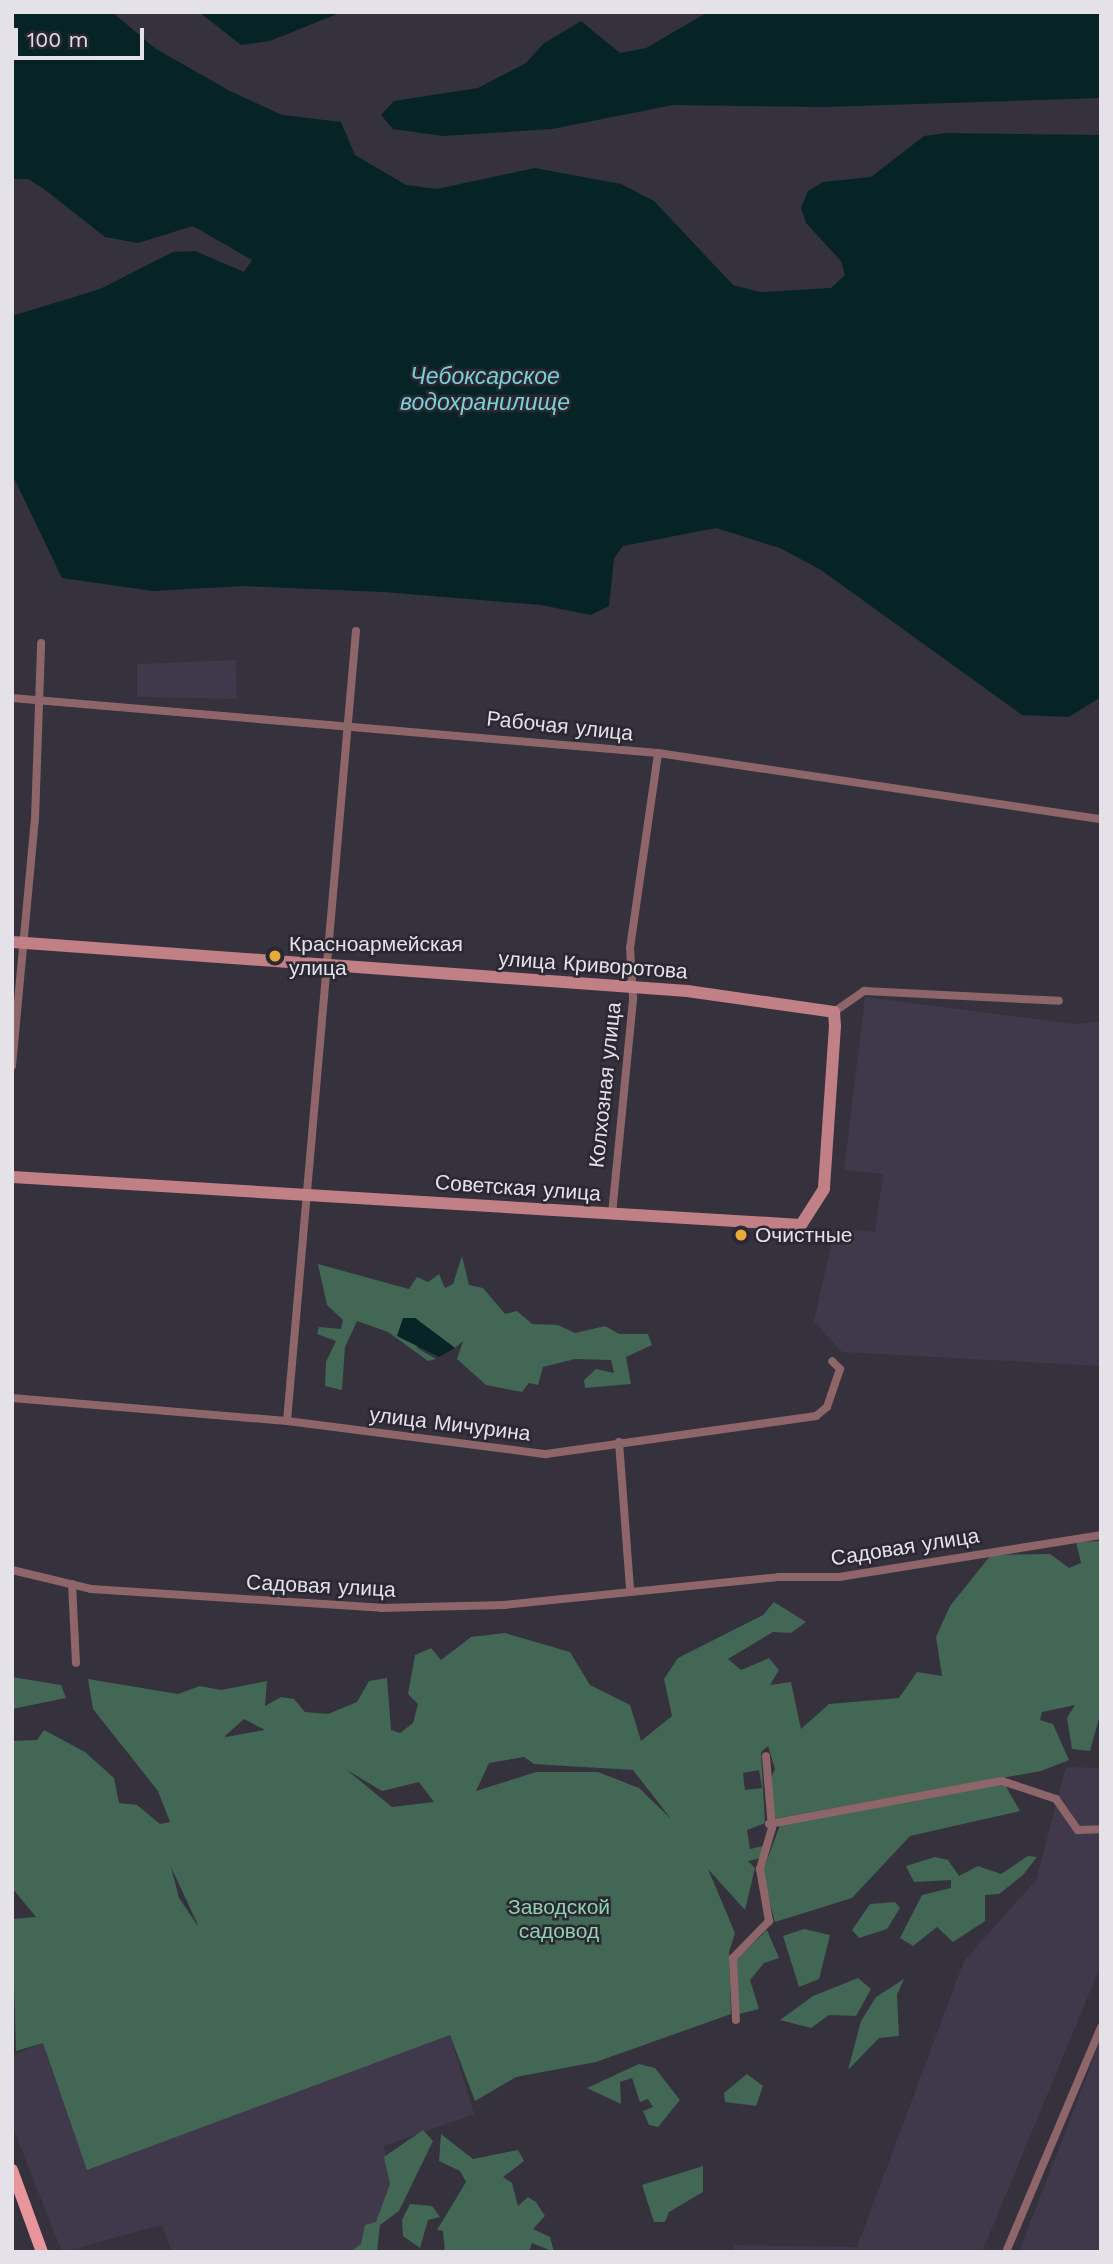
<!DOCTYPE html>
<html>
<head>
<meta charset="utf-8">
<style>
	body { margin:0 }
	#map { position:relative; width:1113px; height:2264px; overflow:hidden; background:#35313d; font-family:"Work Sans",sans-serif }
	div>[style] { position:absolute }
	.built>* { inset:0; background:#3f394b }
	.green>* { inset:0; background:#426754 }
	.water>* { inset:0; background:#062425 }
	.street>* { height:8px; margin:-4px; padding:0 4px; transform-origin:4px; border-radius:4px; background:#8e6568 }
	.secondary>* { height:12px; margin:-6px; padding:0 6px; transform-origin:6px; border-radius:6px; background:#c18085 }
	.primary>* { height:12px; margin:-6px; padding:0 6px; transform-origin:6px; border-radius:6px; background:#e8959c }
	.dots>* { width:19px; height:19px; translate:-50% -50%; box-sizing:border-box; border:4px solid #2b2733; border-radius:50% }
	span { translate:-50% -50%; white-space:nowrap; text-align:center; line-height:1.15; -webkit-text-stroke:5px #2b2733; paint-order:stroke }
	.street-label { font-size:21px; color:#e4e1e9 }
	.poi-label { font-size:21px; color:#e4e1e9 }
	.left { translate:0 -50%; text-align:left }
	.park-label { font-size:21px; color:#8cd3ae }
	.water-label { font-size:23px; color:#77d2d6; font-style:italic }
	.frame { position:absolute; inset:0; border:14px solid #e4e1e9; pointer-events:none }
	.scale { position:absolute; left:14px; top:28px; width:130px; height:32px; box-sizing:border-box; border:4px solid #e4e1e9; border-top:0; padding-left:9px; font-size:21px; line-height:24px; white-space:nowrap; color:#e4e1e9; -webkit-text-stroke:5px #2b2733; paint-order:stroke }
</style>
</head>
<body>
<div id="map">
	<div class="built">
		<div style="clip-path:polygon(236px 660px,237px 699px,137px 697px,137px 664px)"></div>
		<div style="clip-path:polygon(865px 997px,1074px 1024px,1101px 1021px,1101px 1366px,842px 1352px,814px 1321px,835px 1228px,875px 1232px,883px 1174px,844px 1170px)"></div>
		<div style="clip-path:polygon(1066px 1767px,1101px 1768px,1101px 1965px,982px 2252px,732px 2252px,735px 2245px,857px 2247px,964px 1961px,1036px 1880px)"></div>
		<div style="clip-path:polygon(450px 2035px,474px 2114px,384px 2146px,393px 2189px,375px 2240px,364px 2252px,172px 2252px,162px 2225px,62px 2252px,12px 2125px,12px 2056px,43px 2042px,315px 2082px)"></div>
		<div style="clip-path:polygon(1101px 2039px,1101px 2252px,1019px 2252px)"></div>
	</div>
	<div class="green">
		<div style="clip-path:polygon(462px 1256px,469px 1285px,483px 1288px,505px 1314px,517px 1311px,532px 1324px,558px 1325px,575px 1333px,605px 1326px,619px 1334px,648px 1334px,652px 1345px,626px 1357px,631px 1384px,585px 1388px,584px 1380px,596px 1369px,614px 1373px,611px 1360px,575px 1359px,543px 1367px,538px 1385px,529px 1383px,522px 1392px,486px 1385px,457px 1359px,463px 1341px,455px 1348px,415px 1318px,417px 1348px,436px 1359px,428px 1361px,388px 1332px,357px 1321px,345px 1347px,342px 1390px,325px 1386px,326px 1362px,336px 1341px,317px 1334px,319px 1327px,341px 1329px,343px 1320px,327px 1305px,318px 1264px,409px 1289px,417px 1277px,428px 1282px,439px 1274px,445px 1288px,453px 1284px)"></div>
		<div style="clip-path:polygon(evenodd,1101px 1541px,1101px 1711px,1090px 1751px,1072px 1749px,1067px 1718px,1075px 1705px,1042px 1712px,1040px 1720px,1053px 1724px,1069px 1760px,1041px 1771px,772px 1819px,769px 1783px,775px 1769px,768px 1746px,761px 1752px,765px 1823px,747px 1830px,750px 1849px,767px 1845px,761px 1858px,748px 1861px,755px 1868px,745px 1910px,708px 1869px,735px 1933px,729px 1952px,731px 2014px,596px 2062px,516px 2077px,475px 2101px,450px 2035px,87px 2170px,43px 2043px,16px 2051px,12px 1919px,36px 1917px,12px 1888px,12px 1741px,37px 1740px,44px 1730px,85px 1752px,114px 1778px,119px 1803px,137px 1805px,160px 1824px,170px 1822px,158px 1791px,93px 1709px,88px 1679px,178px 1694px,200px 1686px,221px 1690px,267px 1681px,265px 1706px,281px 1697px,294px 1699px,305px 1712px,328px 1714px,357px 1702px,369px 1681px,387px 1678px,391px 1730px,400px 1733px,413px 1723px,418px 1704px,408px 1694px,415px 1655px,431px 1648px,441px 1660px,471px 1637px,505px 1633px,570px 1652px,590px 1685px,630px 1705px,641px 1741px,672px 1716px,664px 1679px,678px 1658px,763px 1615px,774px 1602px,806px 1622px,791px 1633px,773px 1632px,728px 1659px,741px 1670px,769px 1658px,779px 1670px,770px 1685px,791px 1682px,801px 1729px,829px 1704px,899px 1698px,917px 1672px,942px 1676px,936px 1637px,950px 1606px,991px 1555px,1050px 1554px,1069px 1568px,1081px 1563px,1076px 1542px,1101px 1541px,244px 1719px,265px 1730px,226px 1737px,225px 1736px,244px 1719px,1101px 1541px,524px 1757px,534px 1764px,633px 1770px,671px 1819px,639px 1788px,598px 1772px,536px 1772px,476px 1791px,489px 1763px,524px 1757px,1101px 1541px,347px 1770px,382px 1791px,419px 1782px,434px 1802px,392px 1807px,347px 1770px,1101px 1541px,759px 1770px,762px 1788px,745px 1790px,743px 1773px,759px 1770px,1101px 1541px,171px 1867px,198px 1925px,198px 1926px,179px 1898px,171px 1867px)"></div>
		<div style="clip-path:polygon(12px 1677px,61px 1685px,66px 1698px,12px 1709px)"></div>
		<div style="clip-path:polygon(1004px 1783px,1020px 1811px,910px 1836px,852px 1898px,775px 1922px,762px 1874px,780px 1825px)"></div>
		<div style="clip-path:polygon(1028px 1856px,1037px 1857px,1023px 1875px,999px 1894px,985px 1895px,985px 1921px,953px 1942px,937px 1927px,913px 1946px,900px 1938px,922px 1895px,951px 1888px,951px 1880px,914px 1882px,906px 1866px,935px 1857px,948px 1860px,959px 1876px,978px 1866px,1001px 1874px)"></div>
		<div style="clip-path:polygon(895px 1902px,900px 1908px,887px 1929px,859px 1938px,852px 1930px,870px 1904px)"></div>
		<div style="clip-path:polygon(804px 1929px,830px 1935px,819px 1979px,799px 1987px,783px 1936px)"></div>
		<div style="clip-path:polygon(767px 1930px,779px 1958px,764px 1963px,750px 1980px,759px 2009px,739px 2014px,736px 1960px)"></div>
		<div style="clip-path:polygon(858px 1978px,871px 1989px,856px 2016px,829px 2015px,811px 2028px,780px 2020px,813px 1996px)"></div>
		<div style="clip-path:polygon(904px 1979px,897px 1995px,899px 2036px,879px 2038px,848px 2070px,861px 2021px,876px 1997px)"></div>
		<div style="clip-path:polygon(639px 2064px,655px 2068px,680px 2100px,658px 2127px,649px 2125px,643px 2111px,653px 2107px,648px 2099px,640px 2102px,632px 2078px,620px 2082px,621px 2104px,587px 2088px)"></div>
		<div style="clip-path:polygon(747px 2074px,763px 2086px,756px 2106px,725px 2102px,724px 2093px)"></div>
		<div style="clip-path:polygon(423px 2130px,433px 2141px,399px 2211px,380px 2225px,377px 2252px,350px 2252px,361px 2244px,365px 2225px,376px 2222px,390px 2184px,384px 2157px)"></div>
		<div style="clip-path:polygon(441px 2134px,473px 2159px,518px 2150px,524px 2161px,503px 2177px,512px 2183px,518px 2206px,528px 2197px,536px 2202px,545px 2216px,533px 2229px,550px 2237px,554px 2252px,532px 2243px,529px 2252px,445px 2252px,443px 2231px,437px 2230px,466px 2182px,460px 2171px,439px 2161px)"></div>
		<div style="clip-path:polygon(703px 2166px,703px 2192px,669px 2212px,665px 2222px,654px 2222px,642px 2185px)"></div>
		<div style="clip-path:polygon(410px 2204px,432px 2206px,440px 2217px,428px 2220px,420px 2248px,403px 2236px,402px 2220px)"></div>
	</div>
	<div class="water">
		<div style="clip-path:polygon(12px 12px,112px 12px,156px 49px,230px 91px,282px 115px,341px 122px,355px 155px,406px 185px,437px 189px,535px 168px,621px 184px,654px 201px,733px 285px,760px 292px,831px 288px,845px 275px,841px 261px,806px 223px,801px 208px,808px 191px,823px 182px,871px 177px,924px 136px,946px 133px,1101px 135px,1101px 697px,1069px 717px,1022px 715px,821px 570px,780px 548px,716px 528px,623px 546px,614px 558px,609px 606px,591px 615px,541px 605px,384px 592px,244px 586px,153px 591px,62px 578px,12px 474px,12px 316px,100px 289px,173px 252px,195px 251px,244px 272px,252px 260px,193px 226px,138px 243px,105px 237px,44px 189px,28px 179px,12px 179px)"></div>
		<div style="clip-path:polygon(199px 12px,342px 12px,270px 41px,241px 45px)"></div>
		<div style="clip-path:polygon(708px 12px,1101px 12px,1101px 98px,824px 107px,673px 105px,552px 129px,443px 136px,393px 129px,381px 115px,394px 101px,478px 88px,526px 63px,543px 44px,581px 21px,620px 53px,646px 48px)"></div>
		<div style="clip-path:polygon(403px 1318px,415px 1318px,455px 1348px,439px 1357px,397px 1336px)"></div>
	</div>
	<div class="street">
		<div style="left:12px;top:698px;width:648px;rotate:4.87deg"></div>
		<div style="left:658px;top:753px;width:448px;rotate:8.5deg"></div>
		<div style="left:834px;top:1012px;width:37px;rotate:-35deg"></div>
		<div style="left:864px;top:991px;width:195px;rotate:2.9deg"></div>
		<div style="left:12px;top:1066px;width:248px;rotate:-84.7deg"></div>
		<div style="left:35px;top:819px;width:176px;rotate:-88deg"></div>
		<div style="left:612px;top:1214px;width:217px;rotate:-84.4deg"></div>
		<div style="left:633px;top:998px;width:50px;rotate:-93.4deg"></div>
		<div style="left:630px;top:948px;width:197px;rotate:-81.8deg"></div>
		<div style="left:12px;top:1398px;width:276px;rotate:4.8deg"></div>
		<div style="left:287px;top:1421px;width:261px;rotate:7.3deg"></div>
		<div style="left:546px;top:1454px;width:273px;rotate:-8deg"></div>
		<div style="left:816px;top:1416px;width:14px;rotate:-39deg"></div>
		<div style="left:827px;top:1407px;width:40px;rotate:-71.1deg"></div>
		<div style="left:840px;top:1369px;width:11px;rotate:-135deg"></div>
		<div style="left:287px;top:1421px;width:793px;rotate:-85.01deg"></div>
		<div style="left:619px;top:1442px;width:148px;rotate:85.7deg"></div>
		<div style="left:12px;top:1570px;width:81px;rotate:13.5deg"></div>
		<div style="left:91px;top:1589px;width:291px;rotate:3.7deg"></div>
		<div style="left:381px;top:1608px;width:123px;rotate:-1.4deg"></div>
		<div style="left:504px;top:1605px;width:276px;rotate:-5.8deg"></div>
		<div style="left:779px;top:1577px;width:60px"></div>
		<div style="left:839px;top:1577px;width:265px;rotate:-9.1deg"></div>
		<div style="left:72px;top:1584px;width:79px;rotate:87.1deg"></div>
		<div style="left:769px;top:1824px;width:237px;rotate:-10.5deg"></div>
		<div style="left:1002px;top:1781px;width:57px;rotate:18.4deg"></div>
		<div style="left:1056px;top:1799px;width:38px;rotate:55deg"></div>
		<div style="left:1078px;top:1830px;width:23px;rotate:-2deg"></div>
		<div style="left:736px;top:2020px;width:62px;rotate:-92.8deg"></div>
		<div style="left:733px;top:1958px;width:52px;rotate:-45.8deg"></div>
		<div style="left:769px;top:1921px;width:53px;rotate:-99.8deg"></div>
		<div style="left:760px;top:1869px;width:43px;rotate:-73.7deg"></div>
		<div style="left:772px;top:1828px;width:72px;rotate:-94.8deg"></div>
		<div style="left:1006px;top:2252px;width:244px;rotate:-67.1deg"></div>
	</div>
	<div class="secondary">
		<div style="left:12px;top:942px;width:677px;rotate:4.15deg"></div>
		<div style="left:687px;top:991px;width:148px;rotate:8.1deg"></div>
		<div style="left:834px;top:1012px;width:14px;rotate:86deg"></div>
		<div style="left:835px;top:1026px;width:163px;rotate:93.9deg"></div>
		<div style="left:824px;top:1189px;width:43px;rotate:122.6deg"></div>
		<div style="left:801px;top:1225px;width:790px;rotate:-176.52deg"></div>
	</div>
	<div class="primary">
		<div style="left:12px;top:2170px;width:87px;rotate:69.9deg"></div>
	</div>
	<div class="dots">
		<div style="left:275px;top:956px;background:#e9ab38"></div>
		<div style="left:741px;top:1235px;background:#e9ab38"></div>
	</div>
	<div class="street-label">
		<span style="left:560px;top:726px;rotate:6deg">Рабочая улица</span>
		<span style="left:593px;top:965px;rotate:4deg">улица Криворотова</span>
		<span style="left:605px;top:1085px;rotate:-84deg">Колхозная улица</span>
		<span style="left:518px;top:1188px;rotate:4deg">Советская улица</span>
		<span style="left:450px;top:1424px;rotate:7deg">улица Мичурина</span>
		<span style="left:905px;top:1547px;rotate:-9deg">Садовая улица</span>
		<span style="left:321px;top:1586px;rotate:3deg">Садовая улица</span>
	</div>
	<div class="poi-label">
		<span class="left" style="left:289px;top:956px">Красноармейская<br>улица</span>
		<span class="left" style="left:755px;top:1235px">Очистные</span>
	</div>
	<div class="park-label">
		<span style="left:559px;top:1919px">Заводской<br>садовод</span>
	</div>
	<div class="water-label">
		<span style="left:485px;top:390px">Чебоксарское<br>водохранилище</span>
	</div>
	<div class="frame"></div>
	<div class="scale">100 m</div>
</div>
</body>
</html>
